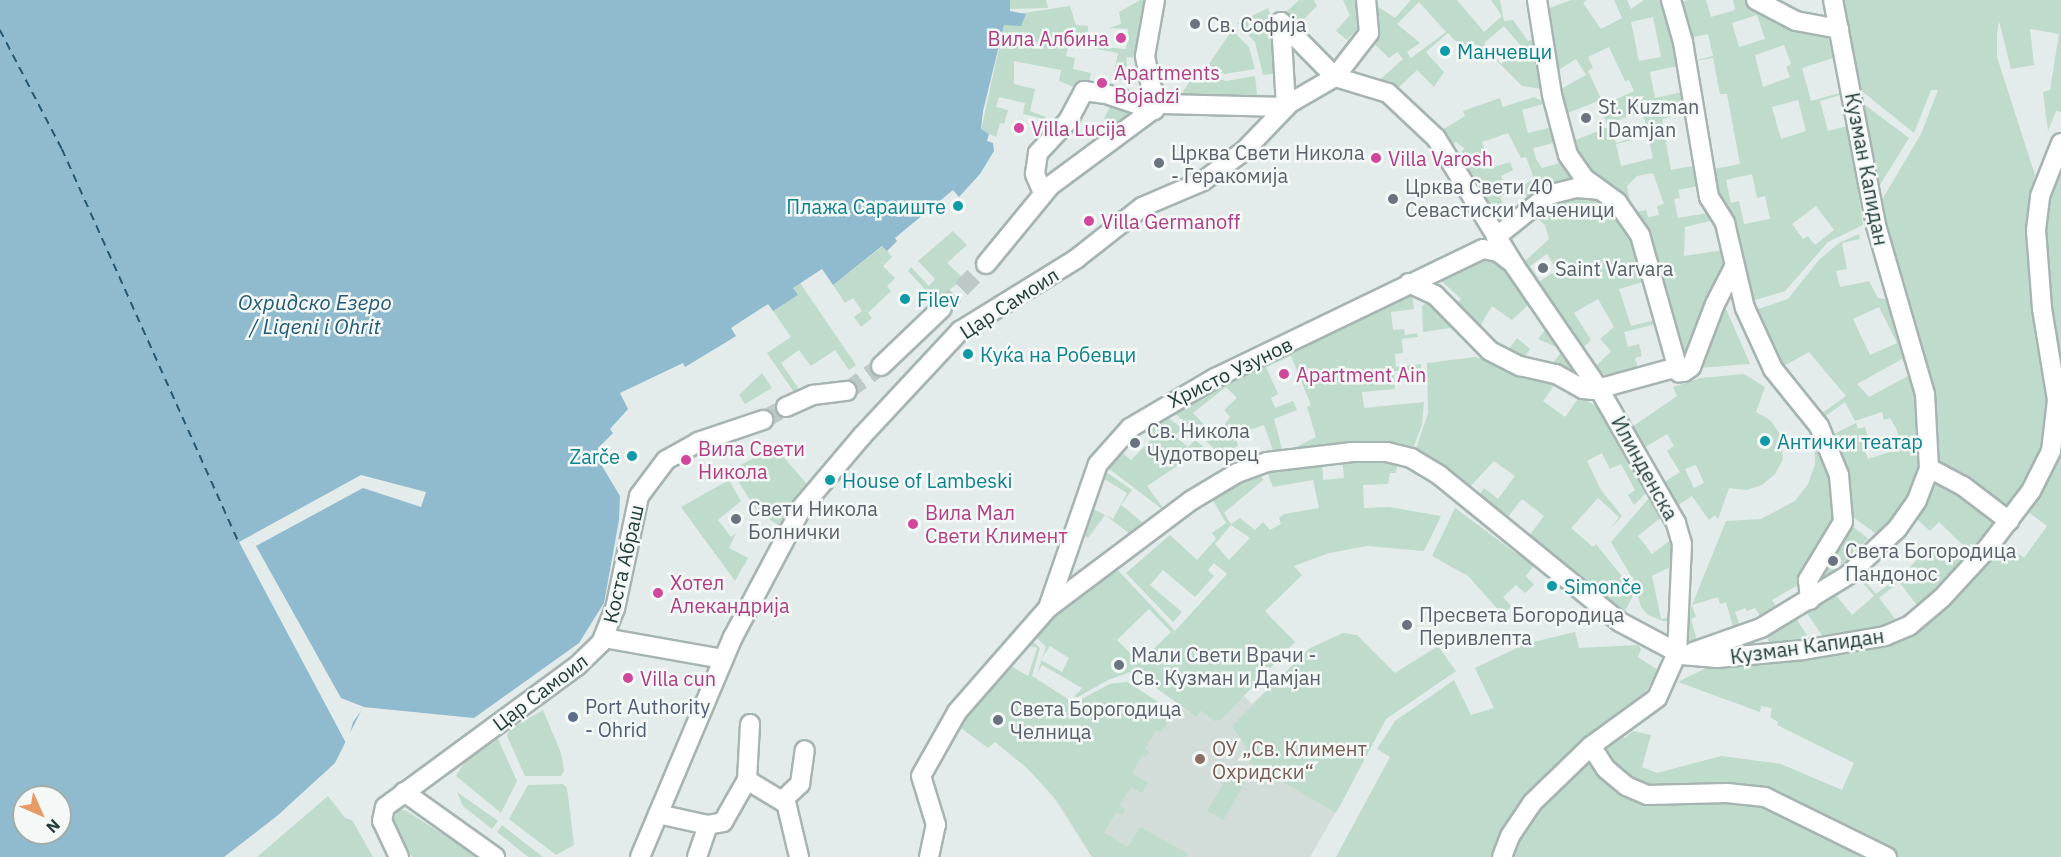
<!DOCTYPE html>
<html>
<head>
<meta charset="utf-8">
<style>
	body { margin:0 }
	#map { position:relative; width:2061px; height:857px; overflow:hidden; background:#e3ecea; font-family:"IBM Plex Sans",sans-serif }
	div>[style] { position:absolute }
	.built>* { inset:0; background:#d2dcd9 }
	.green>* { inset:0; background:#bedbcb }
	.water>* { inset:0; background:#90bacd }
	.pier>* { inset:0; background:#e3ecea }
	.ferry>* { height:1.5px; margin-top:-0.75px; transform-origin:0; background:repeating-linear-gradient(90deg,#235974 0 8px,transparent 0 14px) }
	.minor-tunnel>* { height:18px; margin-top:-9px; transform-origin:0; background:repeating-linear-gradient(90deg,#bdc9c7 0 18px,transparent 0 27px) }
	.roads { filter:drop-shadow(2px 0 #a6b4b2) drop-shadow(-2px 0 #a6b4b2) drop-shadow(0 2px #a6b4b2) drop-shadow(0 -2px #a6b4b2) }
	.minor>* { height:18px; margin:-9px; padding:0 9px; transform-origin:9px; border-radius:9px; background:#fff }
	.dots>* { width:16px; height:16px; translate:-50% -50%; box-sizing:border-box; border:3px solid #f4f9f7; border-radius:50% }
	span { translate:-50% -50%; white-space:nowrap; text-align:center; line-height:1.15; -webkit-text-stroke:5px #f4f9f7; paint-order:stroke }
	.worship-label { font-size:20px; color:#5b616d }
	.left { translate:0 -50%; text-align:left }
	.hotel-label { font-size:20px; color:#b23c85 }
	.right { translate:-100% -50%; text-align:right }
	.culture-label { font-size:20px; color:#0d838f }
	.street-label { font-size:20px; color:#243c3a }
	.service-label { font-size:20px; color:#4e5e75 }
	.education-label { font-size:20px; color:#785e54 }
	.water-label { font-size:21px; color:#235974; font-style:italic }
	.north { position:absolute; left:12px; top:785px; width:60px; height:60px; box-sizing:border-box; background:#f4f9f7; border:2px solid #a1adab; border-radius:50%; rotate:135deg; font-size:16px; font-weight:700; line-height:24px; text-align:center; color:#243c3a }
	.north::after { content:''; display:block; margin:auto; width:21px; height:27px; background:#e89b66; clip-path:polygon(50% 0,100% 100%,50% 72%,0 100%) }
</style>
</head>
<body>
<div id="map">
	<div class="built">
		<div style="clip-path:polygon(1307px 651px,1349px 789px,1310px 857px,1092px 857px,1050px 792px,1074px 704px,1110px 684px,1127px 682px,1173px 712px,1178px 705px,1196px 717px,1201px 711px,1218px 721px,1244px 696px,1252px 704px)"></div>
	</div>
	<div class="green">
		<div style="clip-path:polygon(1010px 0,1046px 0,1048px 8px,1010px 9px)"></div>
		<div style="clip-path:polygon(1140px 0,1151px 0,1138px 24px,1144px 26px,1140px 58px,1126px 57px,1130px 82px,1113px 78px,1118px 53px,1069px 44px,1066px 56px,1075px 58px,1073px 69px,1091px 73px,1088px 86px,1079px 89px,1059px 81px,1061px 70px,1014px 61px,1014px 84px,1035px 89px,1030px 111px,1046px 117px,1042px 127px,1038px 128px,1040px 118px,1023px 114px,1025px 103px,999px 97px,996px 107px,1008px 110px,1004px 124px,1000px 123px,996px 137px,981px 130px,1004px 25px,1024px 13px,1070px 6px,1076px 25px,1088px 26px,1087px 46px,1126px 49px,1128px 29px,1109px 28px,1121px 24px,1119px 12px)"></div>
		<div style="clip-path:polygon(1299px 0,1314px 0,1317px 6px,1296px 27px,1284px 14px)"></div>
		<div style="clip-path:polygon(1343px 0,1359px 0,1363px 33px,1357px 29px,1347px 40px,1336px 31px,1350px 15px)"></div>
		<div style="clip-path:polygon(evenodd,1411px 0,1457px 0,1484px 32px,1502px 16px,1491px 0,1500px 0,1504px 21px,1513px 20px,1528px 41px,1539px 38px,1548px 90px,1522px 86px,1484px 48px,1474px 44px,1464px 50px,1448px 33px,1426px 52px,1444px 72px,1434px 87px,1417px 70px,1394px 92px,1374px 85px,1403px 59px,1397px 52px,1389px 58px,1371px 41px,1374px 4px,1395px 18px,1411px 0,1419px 2px,1446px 32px,1411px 58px,1407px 52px,1420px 43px,1397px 24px,1419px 2px,1411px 0,1504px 26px,1522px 47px,1501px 64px,1484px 43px,1504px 26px)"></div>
		<div style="clip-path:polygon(evenodd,1571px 0,1587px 0,1583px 3px,1601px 29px,1622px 18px,1614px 0,1627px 0,1631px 9px,1644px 0,1667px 0,1672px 16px,1682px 65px,1650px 72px,1655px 98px,1687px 91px,1689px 113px,1662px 119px,1671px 170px,1699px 165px,1703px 185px,1678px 190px,1680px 198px,1674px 199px,1678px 218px,1708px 213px,1718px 219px,1685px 227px,1684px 256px,1723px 250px,1725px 261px,1686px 365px,1682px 364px,1661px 279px,1642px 230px,1624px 203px,1579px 167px,1569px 148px,1552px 74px,1544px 10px,1571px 0,1653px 17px,1661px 57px,1639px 61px,1631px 22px,1653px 17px,1571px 0,1609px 47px,1625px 81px,1629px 80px,1634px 91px,1604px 105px,1588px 71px,1593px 68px,1588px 57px,1609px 47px,1571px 0,1576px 59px,1586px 75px,1561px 89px,1552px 74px,1576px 59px,1571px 0,1598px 101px,1608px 127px,1576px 140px,1565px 114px,1598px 101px,1571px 0,1642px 112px,1649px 133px,1616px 143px,1609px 123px,1642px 112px,1571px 0,1648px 136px,1653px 158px,1621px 166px,1616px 144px,1648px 136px,1571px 0,1653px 173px,1664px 204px,1657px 206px,1659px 215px,1648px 217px,1646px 210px,1632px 213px,1627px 186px,1637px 176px,1653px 173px)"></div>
		<div style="clip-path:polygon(evenodd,1687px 0,1706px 0,1711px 17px,1735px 10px,1733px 0,1750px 0,1827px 34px,1833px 58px,1802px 68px,1811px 101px,1843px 92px,1863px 225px,1828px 242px,1785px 291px,1749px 302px,1709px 170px,1740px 164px,1727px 94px,1720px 94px,1713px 58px,1689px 62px,1713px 56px,1708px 34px,1684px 39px,1676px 5px,1687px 0,1757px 15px,1765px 39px,1739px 47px,1732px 23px,1757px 15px,1687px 0,1784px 45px,1791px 64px,1786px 67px,1790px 77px,1763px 87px,1755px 55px,1784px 45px,1687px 0,1840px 95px,1848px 126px,1828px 131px,1820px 101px,1840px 95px,1687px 0,1798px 100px,1806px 131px,1781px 139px,1772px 107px,1798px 100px,1687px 0,1752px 174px,1757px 198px,1765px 196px,1770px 219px,1744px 224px,1739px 201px,1731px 203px,1726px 180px,1752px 174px,1687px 0,1816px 206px,1834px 230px,1815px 245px,1808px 236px,1803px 239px,1792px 224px,1816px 206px)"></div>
		<div style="clip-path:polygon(1839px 0,2061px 0,2061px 112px,2056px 111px,2048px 131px,2043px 92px,2050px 90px,2059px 34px,2030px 29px,2034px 65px,2011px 69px,1999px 21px,1997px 34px,1997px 57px,2035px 175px,2032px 193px,2049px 387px,2049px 432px,2036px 468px,2009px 510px,1934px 467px,1903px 299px,1880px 203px,1921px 134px,1938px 90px,1931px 90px,1914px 133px,1858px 88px)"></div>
		<div style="clip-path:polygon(1268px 8px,1274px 24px,1281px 73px,1263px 75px,1255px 42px,1237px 23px)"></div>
		<div style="clip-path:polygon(1232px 30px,1249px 47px,1255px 69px,1225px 74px,1207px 67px)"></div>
		<div style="clip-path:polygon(1196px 71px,1226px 81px,1255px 76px,1258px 102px,1182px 101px,1183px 92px)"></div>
		<div style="clip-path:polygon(1534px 97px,1546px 103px,1522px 110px,1528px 133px,1552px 127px,1561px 141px,1533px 148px,1536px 159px,1542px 168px,1567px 161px,1579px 178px,1530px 205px,1522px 186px,1534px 179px,1526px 157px,1521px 158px,1508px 133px,1482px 142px,1491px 168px,1510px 162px,1513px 170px,1501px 176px,1509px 192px,1500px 197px,1503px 203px,1492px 213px,1454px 157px,1465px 149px,1456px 142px,1448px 147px,1437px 133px,1465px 116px,1463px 111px,1500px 98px,1503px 107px)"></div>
		<div style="clip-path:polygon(1113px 100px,1140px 109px,1094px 149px,1109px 122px,1104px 119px)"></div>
		<div style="clip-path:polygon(1861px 102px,1909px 138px,1875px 193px)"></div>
		<div style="clip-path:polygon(2061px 158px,2061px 377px,2042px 254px,2046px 205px)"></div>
		<div style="clip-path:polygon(evenodd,1592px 192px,1624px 217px,1650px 280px,1619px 289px,1631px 326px,1659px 319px,1660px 323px,1624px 332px,1628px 347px,1639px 344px,1642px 356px,1635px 358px,1639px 373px,1608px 378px,1596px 366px,1611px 351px,1600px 339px,1614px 327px,1598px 299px,1574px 313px,1591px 340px,1581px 350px,1521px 265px,1549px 239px,1545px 225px,1531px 212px,1538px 206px,1592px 192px,1547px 254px,1557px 270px,1540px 281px,1530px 266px,1547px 254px)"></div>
		<div style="clip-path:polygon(953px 231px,967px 245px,947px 263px,964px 279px,935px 300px,908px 271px,911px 267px,929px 286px,935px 279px,918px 261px)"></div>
		<div style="clip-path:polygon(evenodd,1859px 234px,1860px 239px,1842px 243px,1847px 269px,1836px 271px,1840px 287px,1869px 281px,1878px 298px,1891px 300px,1920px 397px,1921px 480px,1882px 538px,1849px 514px,1830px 436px,1856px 423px,1858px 429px,1865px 427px,1868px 437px,1861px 440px,1868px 459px,1902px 448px,1896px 428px,1890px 418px,1884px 420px,1882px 412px,1855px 421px,1845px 402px,1820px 420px,1818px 416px,1846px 396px,1809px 352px,1780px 368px,1781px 374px,1749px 312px,1788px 299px,1819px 260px,1839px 243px,1859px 234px,1879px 307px,1897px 343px,1870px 355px,1853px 319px,1879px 307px,1859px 234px,1902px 359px,1910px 375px,1869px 397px,1857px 384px,1902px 359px)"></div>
		<div style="clip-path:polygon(883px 246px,892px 257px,883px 266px,895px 278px,887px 286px,891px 291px,868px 313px,872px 318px,861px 327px,854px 317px,862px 311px,853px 298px,845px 303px,833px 285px)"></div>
		<div style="clip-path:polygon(1487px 253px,1499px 259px,1554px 329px,1589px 381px,1586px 386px,1567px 373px,1549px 368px,1563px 350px,1538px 339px,1549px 325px,1529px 304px,1512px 320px,1492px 306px,1477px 331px,1453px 307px,1461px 299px,1435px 275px)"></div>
		<div style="clip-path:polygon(800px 283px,856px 365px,849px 370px,835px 350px,811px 366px,799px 350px,781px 363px,803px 395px,798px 398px,767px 353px,791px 337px,773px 311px,797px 295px,793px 288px)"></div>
		<div style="clip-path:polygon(1731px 291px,1736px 297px,1723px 302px,1750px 364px,1698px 368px,1723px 294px)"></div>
		<div style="clip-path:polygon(evenodd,1400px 292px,1412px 294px,1414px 309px,1391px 312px,1393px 330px,1404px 329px,1405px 335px,1417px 333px,1418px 337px,1402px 339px,1403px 353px,1395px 354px,1396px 367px,1421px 364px,1421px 369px,1394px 371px,1395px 389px,1362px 392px,1364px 408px,1424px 402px,1422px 425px,1411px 454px,1237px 469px,1168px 407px,1400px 292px,1291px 356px,1311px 405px,1307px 407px,1316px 437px,1290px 450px,1282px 449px,1274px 419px,1297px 410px,1293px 401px,1275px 408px,1271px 398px,1278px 394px,1266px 367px,1291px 356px,1400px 292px,1226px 387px,1237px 398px,1224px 410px,1230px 417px,1216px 437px,1193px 413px,1226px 387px,1400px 292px,1264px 425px,1274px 453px,1237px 466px,1231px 449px,1238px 446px,1235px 435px,1264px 425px)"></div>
		<div style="clip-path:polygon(1430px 300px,1456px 327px,1423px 332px,1422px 306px)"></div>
		<div style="clip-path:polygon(1517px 338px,1530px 349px,1521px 362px,1505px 354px)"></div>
		<div style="clip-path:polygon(1475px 357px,1557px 381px,1543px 401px,1565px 417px,1580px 396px,1600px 409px,1651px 488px,1634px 505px,1628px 495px,1635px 490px,1621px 464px,1610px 469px,1602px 453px,1587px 461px,1601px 490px,1622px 516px,1610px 529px,1619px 517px,1598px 498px,1571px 528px,1593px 547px,1596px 544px,1629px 585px,1633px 596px,1621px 618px,1526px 540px,1544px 516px,1522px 499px,1503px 523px,1476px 499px,1484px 488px,1498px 499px,1515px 476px,1494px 461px,1465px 492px,1414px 455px,1428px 413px,1427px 363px)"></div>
		<div style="clip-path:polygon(762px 373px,772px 388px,745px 404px,739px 395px)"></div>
		<div style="clip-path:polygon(evenodd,1744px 374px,1765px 387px,1756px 412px,1770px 420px,1780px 434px,1783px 459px,1775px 474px,1762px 485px,1746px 490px,1729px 488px,1718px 519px,1715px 515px,1709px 520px,1692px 496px,1675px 507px,1663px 483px,1680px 472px,1667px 451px,1674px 446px,1667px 434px,1642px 449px,1629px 429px,1677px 396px,1673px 387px,1701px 378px,1744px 374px,1696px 465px,1704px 483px,1694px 488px,1685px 469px,1696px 465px)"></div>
		<div style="clip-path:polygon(1164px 415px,1182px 428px,1175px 436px,1188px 447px,1195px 440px,1205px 448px,1147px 486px,1166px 512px,1104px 465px,1117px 449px,1131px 460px,1154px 437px,1143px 423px)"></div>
		<div style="clip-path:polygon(evenodd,1814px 434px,1822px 441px,1837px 497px,1833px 527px,1798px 585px,1772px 600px,1780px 613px,1730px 634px,1728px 628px,1733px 627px,1726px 602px,1720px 604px,1718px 597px,1692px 605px,1696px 617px,1691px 619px,1697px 640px,1703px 639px,1705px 644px,1692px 645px,1686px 636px,1686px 624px,1692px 605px,1726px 521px,1761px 519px,1795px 501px,1808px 484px,1815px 464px,1814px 434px,1745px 608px,1747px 611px,1755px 608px,1761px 617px,1740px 626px,1735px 612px,1745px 608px)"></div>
		<div style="clip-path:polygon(evenodd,2061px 443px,2061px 857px,1336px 857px,1390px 757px,1377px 749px,1395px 721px,1454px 680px,1471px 715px,1494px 708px,1475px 668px,1525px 644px,1575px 632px,1579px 648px,1638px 645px,1641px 649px,1638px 657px,1658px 670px,1633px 715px,1612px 730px,1625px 738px,1633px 731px,1651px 735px,1642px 767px,1657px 773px,1721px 756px,1781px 764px,1842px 790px,1854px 763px,1777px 725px,1778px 722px,1770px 717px,1772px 708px,1761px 706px,1760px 712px,1678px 682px,1710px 666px,1903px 636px,2043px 486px,2061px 443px,2027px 511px,2047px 526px,2024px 558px,2004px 543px,2027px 511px)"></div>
		<div style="clip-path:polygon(775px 447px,812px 490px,787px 531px,757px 511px,731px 470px)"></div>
		<div style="clip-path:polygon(evenodd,1342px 457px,1373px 457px,1410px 467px,1397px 466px,1396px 473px,1390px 473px,1388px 484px,1363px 485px,1364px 508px,1389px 507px,1441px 516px,1424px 551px,1368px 546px,1329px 553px,1294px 566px,1302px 575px,1265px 611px,1295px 642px,1221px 720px,1215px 721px,1201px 711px,1196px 717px,1133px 671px,1108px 680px,1078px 697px,1074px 697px,1082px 688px,1042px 665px,1037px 674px,1046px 647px,1033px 634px,1052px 612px,1112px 564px,1175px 631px,1227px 574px,1214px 563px,1208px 570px,1214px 576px,1195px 597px,1163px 570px,1150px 585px,1182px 612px,1173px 622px,1126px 573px,1170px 535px,1197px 560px,1216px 539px,1212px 533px,1226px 523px,1210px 495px,1259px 469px,1263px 480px,1224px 513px,1231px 524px,1240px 518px,1255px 530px,1263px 522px,1270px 530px,1281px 524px,1279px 518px,1284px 514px,1319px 508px,1313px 480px,1273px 487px,1265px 467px,1322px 459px,1323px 480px,1344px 478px,1342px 457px,1231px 525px,1250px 538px,1229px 560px,1215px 544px,1231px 525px,1342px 457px,1149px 609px,1171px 632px,1146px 656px,1144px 654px,1137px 660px,1117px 640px,1149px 609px,1342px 457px,1050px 646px,1069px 658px,1062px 672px,1041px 660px,1050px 646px)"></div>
		<div style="clip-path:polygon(evenodd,1102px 469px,1132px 490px,1121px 505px,1147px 526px,1134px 537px,1105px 515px,1088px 538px,1079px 531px,1102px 469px,1101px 477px,1127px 493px,1113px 519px,1087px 506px,1101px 477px)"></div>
		<div style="clip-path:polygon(evenodd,1933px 476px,1998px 518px,1972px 552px,1956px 572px,1936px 595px,1920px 609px,1899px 582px,1879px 598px,1900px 625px,1772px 652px,1766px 633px,1849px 582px,1835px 594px,1852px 615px,1874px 596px,1856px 575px,1885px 551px,1859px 574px,1876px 594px,1906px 571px,1931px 545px,1948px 565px,1956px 557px,1963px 562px,1971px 553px,1939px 522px,1930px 531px,1916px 518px,1905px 529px,1933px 476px,1807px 613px,1823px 637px,1813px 644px,1797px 620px,1807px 613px)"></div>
		<div style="clip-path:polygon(729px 480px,741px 501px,718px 520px,731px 537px,736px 533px,729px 548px,748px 558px,735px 581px,681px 507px)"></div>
		<div style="clip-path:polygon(1651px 496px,1665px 514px,1638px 536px,1652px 554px,1676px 536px,1672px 566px,1652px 576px,1661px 619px,1674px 617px,1674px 622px,1663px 621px,1648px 615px,1641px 607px,1634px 581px,1611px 542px)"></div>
		<div style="clip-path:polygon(1455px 508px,1517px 554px,1523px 549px,1537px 561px,1526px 576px,1534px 585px,1525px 593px,1516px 585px,1503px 597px,1511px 606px,1503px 615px,1468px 576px,1432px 556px)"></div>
		<div style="clip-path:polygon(1846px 522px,1868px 538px,1862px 545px,1867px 550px,1857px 552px,1813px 586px)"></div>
		<div style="clip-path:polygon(1343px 633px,1357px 635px,1395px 673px,1438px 646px,1456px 671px,1386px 719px,1336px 813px,1241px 757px,1247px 748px,1232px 726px,1310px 648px)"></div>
		<div style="clip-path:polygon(1030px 639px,1040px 648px,1032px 676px,1074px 703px,1110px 684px,1127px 682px,1174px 712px,1161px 732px,1156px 730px,1145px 749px,1149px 752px,1146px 757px,1142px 755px,1132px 773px,1148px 783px,1142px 793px,1131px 787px,1119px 806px,1125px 809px,1122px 815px,1116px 812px,1104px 833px,1128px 847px,1140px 827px,1188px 854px,1186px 857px,1092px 857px,1060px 804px,1027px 768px,995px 742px,988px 748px,954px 723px,1008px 664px,1028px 676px,1037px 648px,1025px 644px)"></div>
		<div style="clip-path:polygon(543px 710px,561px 753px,564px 771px,561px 776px,525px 776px,507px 736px,510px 729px)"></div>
		<div style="clip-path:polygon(498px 739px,517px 781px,501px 813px,456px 776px,465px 762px)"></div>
		<div style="clip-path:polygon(1236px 763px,1251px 772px,1223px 820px,1207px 811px)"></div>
		<div style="clip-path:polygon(563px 784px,567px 788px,574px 845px,556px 855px,509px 819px,528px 785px)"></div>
		<div style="clip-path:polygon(457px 792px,498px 821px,492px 829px,463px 806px)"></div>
		<div style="clip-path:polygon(328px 796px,345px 818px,352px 820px,373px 857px,257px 857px)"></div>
		<div style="clip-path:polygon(398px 810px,405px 810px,478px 857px,412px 857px,393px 820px)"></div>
		<div style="clip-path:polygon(502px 825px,535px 851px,543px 857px,528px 857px,497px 832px)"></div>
	</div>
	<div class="water">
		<div style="clip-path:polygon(evenodd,0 0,1010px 0,1010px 11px,1026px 14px,1021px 26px,1004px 25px,983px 111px,981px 129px,989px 134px,987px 141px,993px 143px,994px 151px,980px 174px,959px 197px,953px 190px,895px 238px,897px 241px,887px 251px,882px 246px,833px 285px,822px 269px,793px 288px,798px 295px,773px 311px,768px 304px,731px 328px,736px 336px,723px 344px,685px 367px,683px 363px,620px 393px,628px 409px,610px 429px,613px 433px,599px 447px,596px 456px,620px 496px,619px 520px,604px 603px,579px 643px,474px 718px,363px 707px,335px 763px,277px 816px,224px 857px,0 857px,0 0,24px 797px,60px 797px,60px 833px,24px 833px,24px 797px)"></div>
	</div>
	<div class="pier">
		<div style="clip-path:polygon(361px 475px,426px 492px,421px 507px,363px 488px,256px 546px,341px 698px,364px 707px,353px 722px,347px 745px,239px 542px)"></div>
	</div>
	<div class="ferry">
		<div style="left:0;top:30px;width:134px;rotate:62.5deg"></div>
		<div style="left:62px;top:149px;width:431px;rotate:65.8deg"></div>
	</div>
	<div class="minor-tunnel">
		<div style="left:942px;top:308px;width:62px;rotate:-45deg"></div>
		<div style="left:847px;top:391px;width:42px;rotate:-36.3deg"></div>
		<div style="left:763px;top:420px;width:26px;rotate:-29deg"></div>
	</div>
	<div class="roads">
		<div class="minor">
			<div style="left:1155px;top:0;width:57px;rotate:100.1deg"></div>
			<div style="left:1145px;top:56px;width:31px;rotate:79deg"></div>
			<div style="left:1151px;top:86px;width:21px;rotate:61deg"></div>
			<div style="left:1537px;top:0;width:96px;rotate:81deg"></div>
			<div style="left:1552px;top:95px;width:62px;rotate:75.1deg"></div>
			<div style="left:1568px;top:155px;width:28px;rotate:55deg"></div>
			<div style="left:1584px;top:178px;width:41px;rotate:36deg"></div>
			<div style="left:1617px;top:202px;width:40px;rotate:55.1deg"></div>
			<div style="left:1640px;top:235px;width:143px;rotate:74.2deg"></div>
			<div style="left:1671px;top:0;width:44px;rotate:74.1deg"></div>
			<div style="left:1683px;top:42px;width:157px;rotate:80.5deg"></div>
			<div style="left:1709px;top:197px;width:31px;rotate:58deg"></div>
			<div style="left:1725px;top:223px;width:87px;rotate:76.8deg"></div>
			<div style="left:1745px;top:308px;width:67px;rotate:65.3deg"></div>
			<div style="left:1773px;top:369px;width:73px;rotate:51.1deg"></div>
			<div style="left:1819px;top:426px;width:53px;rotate:67.8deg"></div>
			<div style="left:1839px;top:475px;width:47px;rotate:85.1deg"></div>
			<div style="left:1843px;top:522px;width:68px;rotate:121.1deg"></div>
			<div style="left:1808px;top:580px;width:20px;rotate:84deg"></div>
			<div style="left:1756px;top:0;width:45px;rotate:27.7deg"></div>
			<div style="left:1796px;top:21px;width:44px;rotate:10.5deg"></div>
			<div style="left:1281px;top:22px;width:77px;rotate:45.5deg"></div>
			<div style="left:1335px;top:77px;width:56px;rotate:-52.3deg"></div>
			<div style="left:1369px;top:33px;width:33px;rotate:-95deg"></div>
			<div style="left:1281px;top:22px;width:85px;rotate:86.6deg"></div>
			<div style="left:1161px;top:104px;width:125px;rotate:1.4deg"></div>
			<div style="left:1043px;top:193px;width:21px;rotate:-113deg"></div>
			<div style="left:1035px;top:174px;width:21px;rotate:-82deg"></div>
			<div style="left:1038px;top:153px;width:44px;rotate:-46.8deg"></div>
			<div style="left:1068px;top:121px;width:34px;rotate:-62deg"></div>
			<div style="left:1084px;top:91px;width:22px;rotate:8deg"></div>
			<div style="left:1106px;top:94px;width:51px;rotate:18.4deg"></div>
			<div style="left:1496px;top:237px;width:67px;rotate:-38.9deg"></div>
			<div style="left:1548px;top:195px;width:30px;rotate:-14deg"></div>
			<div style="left:1577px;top:188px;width:21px;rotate:5deg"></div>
			<div style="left:986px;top:264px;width:101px;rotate:-50.6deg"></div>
			<div style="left:1050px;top:186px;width:138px;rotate:-36.5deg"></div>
			<div style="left:1409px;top:283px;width:29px;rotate:25deg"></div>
			<div style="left:1435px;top:295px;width:78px;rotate:45.5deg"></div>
			<div style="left:1490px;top:351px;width:34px;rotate:27deg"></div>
			<div style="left:1520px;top:366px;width:37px;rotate:13deg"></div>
			<div style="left:1556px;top:374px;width:31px;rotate:29deg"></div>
			<div style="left:1583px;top:389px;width:11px;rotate:5deg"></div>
			<div style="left:1594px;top:390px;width:79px;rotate:-15.4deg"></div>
			<div style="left:1670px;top:369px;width:14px;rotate:12deg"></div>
			<div style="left:1684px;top:372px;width:9px;rotate:-36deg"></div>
			<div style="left:1691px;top:367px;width:67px;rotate:-69.1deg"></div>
			<div style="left:1715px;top:304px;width:42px;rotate:-62.8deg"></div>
			<div style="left:881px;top:366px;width:84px;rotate:-43.6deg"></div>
			<div style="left:786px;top:407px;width:30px;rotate:-24deg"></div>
			<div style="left:813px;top:395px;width:34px;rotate:-7deg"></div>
			<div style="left:1929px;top:468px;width:38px;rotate:28deg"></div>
			<div style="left:1963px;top:486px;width:58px;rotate:37.3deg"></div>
			<div style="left:1048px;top:608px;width:152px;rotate:-70.9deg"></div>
			<div style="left:1098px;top:464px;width:48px;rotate:-48.4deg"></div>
			<div style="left:1130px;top:428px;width:99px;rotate:-30.5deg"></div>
			<div style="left:1215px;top:378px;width:297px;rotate:-25.7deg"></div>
			<div style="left:1483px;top:249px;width:15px;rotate:11deg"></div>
			<div style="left:1498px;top:252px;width:15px;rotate:37deg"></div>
			<div style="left:604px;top:638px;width:121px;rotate:10deg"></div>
			<div style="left:1693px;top:652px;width:72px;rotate:-19.4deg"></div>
			<div style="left:1761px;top:628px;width:102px;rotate:-31.3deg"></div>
			<div style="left:1848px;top:575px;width:67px;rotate:-43.2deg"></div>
			<div style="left:1897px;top:529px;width:35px;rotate:-55deg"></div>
			<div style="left:1917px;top:500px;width:34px;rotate:-69deg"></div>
			<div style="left:1929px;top:468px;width:74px;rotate:-93.1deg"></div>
			<div style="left:1925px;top:394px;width:176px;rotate:-106.2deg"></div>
			<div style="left:1876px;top:225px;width:229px;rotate:-100.8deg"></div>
			<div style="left:747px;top:780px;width:44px;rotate:31.2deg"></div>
			<div style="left:404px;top:792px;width:112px;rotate:35.5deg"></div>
			<div style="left:658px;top:814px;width:51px;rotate:12.4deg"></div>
			<div style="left:399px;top:857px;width:40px;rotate:-115deg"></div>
			<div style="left:382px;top:821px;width:14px;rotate:-78deg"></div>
			<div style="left:385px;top:807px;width:238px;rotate:-36.3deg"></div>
			<div style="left:577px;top:666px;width:33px;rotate:-44deg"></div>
			<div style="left:601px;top:643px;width:37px;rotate:-68deg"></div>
			<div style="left:615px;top:609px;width:116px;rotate:-78deg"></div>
			<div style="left:639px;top:496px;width:45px;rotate:-53.1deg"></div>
			<div style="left:666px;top:460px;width:37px;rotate:-29deg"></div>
			<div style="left:698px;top:442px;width:69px;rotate:-18.7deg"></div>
			<div style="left:640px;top:857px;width:239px;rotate:-67.1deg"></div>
			<div style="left:733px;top:637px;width:147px;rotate:-62deg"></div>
			<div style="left:802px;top:507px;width:93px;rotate:-49.8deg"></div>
			<div style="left:862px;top:436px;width:144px;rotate:-47deg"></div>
			<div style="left:960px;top:331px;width:137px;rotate:-31.8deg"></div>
			<div style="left:1076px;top:259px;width:84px;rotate:-38.2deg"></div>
			<div style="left:1142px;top:207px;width:66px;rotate:-23.1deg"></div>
			<div style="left:1203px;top:181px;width:51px;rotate:-36.2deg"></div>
			<div style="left:1244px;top:151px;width:66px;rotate:-46.2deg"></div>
			<div style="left:1290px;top:103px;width:52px;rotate:-30deg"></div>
			<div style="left:1335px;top:77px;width:55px;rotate:16.8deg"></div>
			<div style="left:1388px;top:93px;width:66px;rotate:43.2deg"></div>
			<div style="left:1436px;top:138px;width:149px;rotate:58.4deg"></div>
			<div style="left:1514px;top:265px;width:150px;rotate:55.6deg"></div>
			<div style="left:1599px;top:389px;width:155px;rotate:60.1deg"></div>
			<div style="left:1676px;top:523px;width:22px;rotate:74deg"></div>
			<div style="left:1682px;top:544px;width:109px;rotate:92.6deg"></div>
			<div style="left:1677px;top:653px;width:49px;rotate:114deg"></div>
			<div style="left:1657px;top:698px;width:82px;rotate:144deg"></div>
			<div style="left:1591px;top:746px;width:27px;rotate:57deg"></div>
			<div style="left:1606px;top:769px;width:26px;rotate:40deg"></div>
			<div style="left:1626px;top:786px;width:23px;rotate:23deg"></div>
			<div style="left:1647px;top:795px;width:80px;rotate:-1.4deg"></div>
			<div style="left:1727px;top:793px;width:38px;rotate:6deg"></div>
			<div style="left:1765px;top:797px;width:136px;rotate:26.2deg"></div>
			<div style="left:697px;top:857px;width:34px;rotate:-71deg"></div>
			<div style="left:708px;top:825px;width:15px;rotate:-11deg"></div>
			<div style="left:723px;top:822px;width:48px;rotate:-60.3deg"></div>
			<div style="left:747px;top:780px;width:56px;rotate:-86.9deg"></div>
			<div style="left:799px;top:857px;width:61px;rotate:-103.3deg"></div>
			<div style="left:785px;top:798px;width:21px;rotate:-43deg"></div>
			<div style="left:800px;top:784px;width:34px;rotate:-82deg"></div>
			<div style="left:929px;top:857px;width:33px;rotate:-78deg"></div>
			<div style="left:936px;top:825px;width:51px;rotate:-107deg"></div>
			<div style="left:921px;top:776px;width:73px;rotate:-60.6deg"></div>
			<div style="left:957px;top:712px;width:138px;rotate:-48.8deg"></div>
			<div style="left:1048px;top:608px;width:180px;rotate:-36.9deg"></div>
			<div style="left:1192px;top:500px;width:52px;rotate:-31deg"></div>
			<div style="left:1237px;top:473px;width:32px;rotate:-20deg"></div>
			<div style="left:1267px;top:462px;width:86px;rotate:-6.7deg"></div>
			<div style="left:1352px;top:452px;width:35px"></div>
			<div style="left:1387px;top:452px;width:25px;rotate:14deg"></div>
			<div style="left:1411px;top:458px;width:33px;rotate:31deg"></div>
			<div style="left:1439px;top:475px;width:233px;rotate:39.1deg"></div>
			<div style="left:1620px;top:622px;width:70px;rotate:28deg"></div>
			<div style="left:1682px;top:655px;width:35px;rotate:5deg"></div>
			<div style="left:1717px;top:658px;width:87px;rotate:-5.3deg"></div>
			<div style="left:1804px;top:650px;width:82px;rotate:-9.8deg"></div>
			<div style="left:1885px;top:636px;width:26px;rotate:-23deg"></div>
			<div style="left:1909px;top:626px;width:43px;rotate:-40.3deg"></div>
			<div style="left:1942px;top:598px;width:65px;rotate:-47.5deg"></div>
			<div style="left:1986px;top:550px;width:74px;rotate:-52.7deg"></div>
			<div style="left:2031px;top:491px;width:45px;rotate:-63.4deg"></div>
			<div style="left:2051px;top:451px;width:51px;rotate:-83.3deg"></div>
			<div style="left:2057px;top:400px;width:93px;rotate:-99.3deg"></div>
			<div style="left:2042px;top:308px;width:78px;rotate:-94.4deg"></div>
			<div style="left:2036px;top:230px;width:34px;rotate:-83deg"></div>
			<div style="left:2040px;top:196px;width:57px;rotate:-68.4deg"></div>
			<div style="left:1502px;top:857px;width:22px;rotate:-69deg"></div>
			<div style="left:1510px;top:836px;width:40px;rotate:-56deg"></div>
			<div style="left:1532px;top:803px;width:82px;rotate:-44deg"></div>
		</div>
	</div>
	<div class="dots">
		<div style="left:1195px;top:24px;background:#6b7280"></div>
		<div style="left:1121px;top:38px;background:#d1479c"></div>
		<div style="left:1445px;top:51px;background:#0f9aa8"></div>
		<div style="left:1102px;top:83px;background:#d1479c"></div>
		<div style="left:1586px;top:118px;background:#6b7280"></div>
		<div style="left:1019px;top:128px;background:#d1479c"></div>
		<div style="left:1376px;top:158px;background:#d1479c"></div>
		<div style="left:1159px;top:163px;background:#6b7280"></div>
		<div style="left:1393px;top:199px;background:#6b7280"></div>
		<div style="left:958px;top:206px;background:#0f9aa8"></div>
		<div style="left:1089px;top:221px;background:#d1479c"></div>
		<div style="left:1543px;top:268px;background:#6b7280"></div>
		<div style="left:905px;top:299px;background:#0f9aa8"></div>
		<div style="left:968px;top:354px;background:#0f9aa8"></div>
		<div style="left:1284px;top:374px;background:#d1479c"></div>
		<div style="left:1765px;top:441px;background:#0f9aa8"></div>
		<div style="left:1135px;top:443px;background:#6b7280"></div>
		<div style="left:632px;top:456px;background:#0f9aa8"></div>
		<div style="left:686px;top:460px;background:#d1479c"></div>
		<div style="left:830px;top:480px;background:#0f9aa8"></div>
		<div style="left:736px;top:519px;background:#6b7280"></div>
		<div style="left:913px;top:524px;background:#d1479c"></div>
		<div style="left:1833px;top:561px;background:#6b7280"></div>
		<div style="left:1552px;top:586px;background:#0f9aa8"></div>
		<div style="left:658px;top:593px;background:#d1479c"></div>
		<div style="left:1407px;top:625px;background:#6b7280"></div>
		<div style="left:1119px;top:665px;background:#6b7280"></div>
		<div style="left:628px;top:678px;background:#d1479c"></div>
		<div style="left:573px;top:717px;background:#5c6f8a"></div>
		<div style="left:998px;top:720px;background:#6b7280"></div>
		<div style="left:1200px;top:759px;background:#8d6e63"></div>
	</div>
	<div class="worship-label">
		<span class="left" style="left:1207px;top:24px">Св. Софија</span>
		<span class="left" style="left:1598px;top:118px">St. Kuzman<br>i Damjan</span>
		<span class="left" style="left:1171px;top:164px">Црква Свети Никола<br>- Геракомија</span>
		<span class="left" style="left:1405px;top:198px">Црква Свети 40<br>Севастиски Маченици</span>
		<span class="left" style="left:1555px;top:268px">Saint Varvara</span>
		<span class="left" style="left:1147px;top:442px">Св. Никола<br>Чудотворец</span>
		<span class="left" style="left:748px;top:520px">Свети Никола<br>Болнички</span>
		<span class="left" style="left:1845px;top:562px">Света Богородица<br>Пандонос</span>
		<span class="left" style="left:1419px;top:626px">Пресвета Богородица<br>Перивлепта</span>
		<span class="left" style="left:1131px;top:666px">Мали Свети Врачи -<br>Св. Кузман и Дамјан</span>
		<span class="left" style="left:1010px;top:720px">Света Борогодица<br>Челница</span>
	</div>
	<div class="hotel-label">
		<span class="right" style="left:1109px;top:38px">Вила Албина</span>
		<span class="left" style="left:1114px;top:84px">Apartments<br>Bojadzi</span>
		<span class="left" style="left:1031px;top:128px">Villa Lucija</span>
		<span class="left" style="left:1388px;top:158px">Villa Varosh</span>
		<span class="left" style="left:1101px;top:221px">Villa Germanoff</span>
		<span class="left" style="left:1296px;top:374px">Apartment Ain</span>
		<span class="left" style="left:698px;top:460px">Вила Свети<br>Никола</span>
		<span class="left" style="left:925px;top:524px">Вила Мал<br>Свети Климент</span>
		<span class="left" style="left:670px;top:594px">Хотел<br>Алекандрија</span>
		<span class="left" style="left:640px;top:678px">Villa cun</span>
	</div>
	<div class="culture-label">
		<span class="left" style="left:1457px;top:51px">Манчевци</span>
		<span class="right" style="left:946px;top:206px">Плажа Сараиште</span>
		<span class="left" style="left:917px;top:299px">Filev</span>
		<span class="left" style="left:980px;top:354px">Куќа на Робевци</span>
		<span class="left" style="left:1777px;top:441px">Антички театар</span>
		<span class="right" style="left:620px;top:456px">Zarče</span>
		<span class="left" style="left:842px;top:480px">House of Lambeski</span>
		<span class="left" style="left:1564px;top:586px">Simonče</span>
	</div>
	<div class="street-label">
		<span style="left:1867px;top:169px;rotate:79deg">Кузман Капидан</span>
		<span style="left:1009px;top:303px;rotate:-33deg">Цар Самоил</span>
		<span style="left:1230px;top:372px;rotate:-26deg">Христо Узунов</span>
		<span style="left:1645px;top:468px;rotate:61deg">Илинденска</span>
		<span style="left:623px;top:564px;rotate:-77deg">Коста Абраш</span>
		<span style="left:1807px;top:646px;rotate:-8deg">Кузман Капидан</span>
		<span style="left:540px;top:692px;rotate:-37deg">Цар Самоил</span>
	</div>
	<div class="service-label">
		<span class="left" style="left:585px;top:718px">Port Authority<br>- Ohrid</span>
	</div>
	<div class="education-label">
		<span class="left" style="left:1212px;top:760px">ОУ „Св. Климент<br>Охридски“</span>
	</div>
	<div class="water-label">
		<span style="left:315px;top:314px">Охридско Езеро<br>/ Liqeni i Ohrit</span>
	</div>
	<div class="north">N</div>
</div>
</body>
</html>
